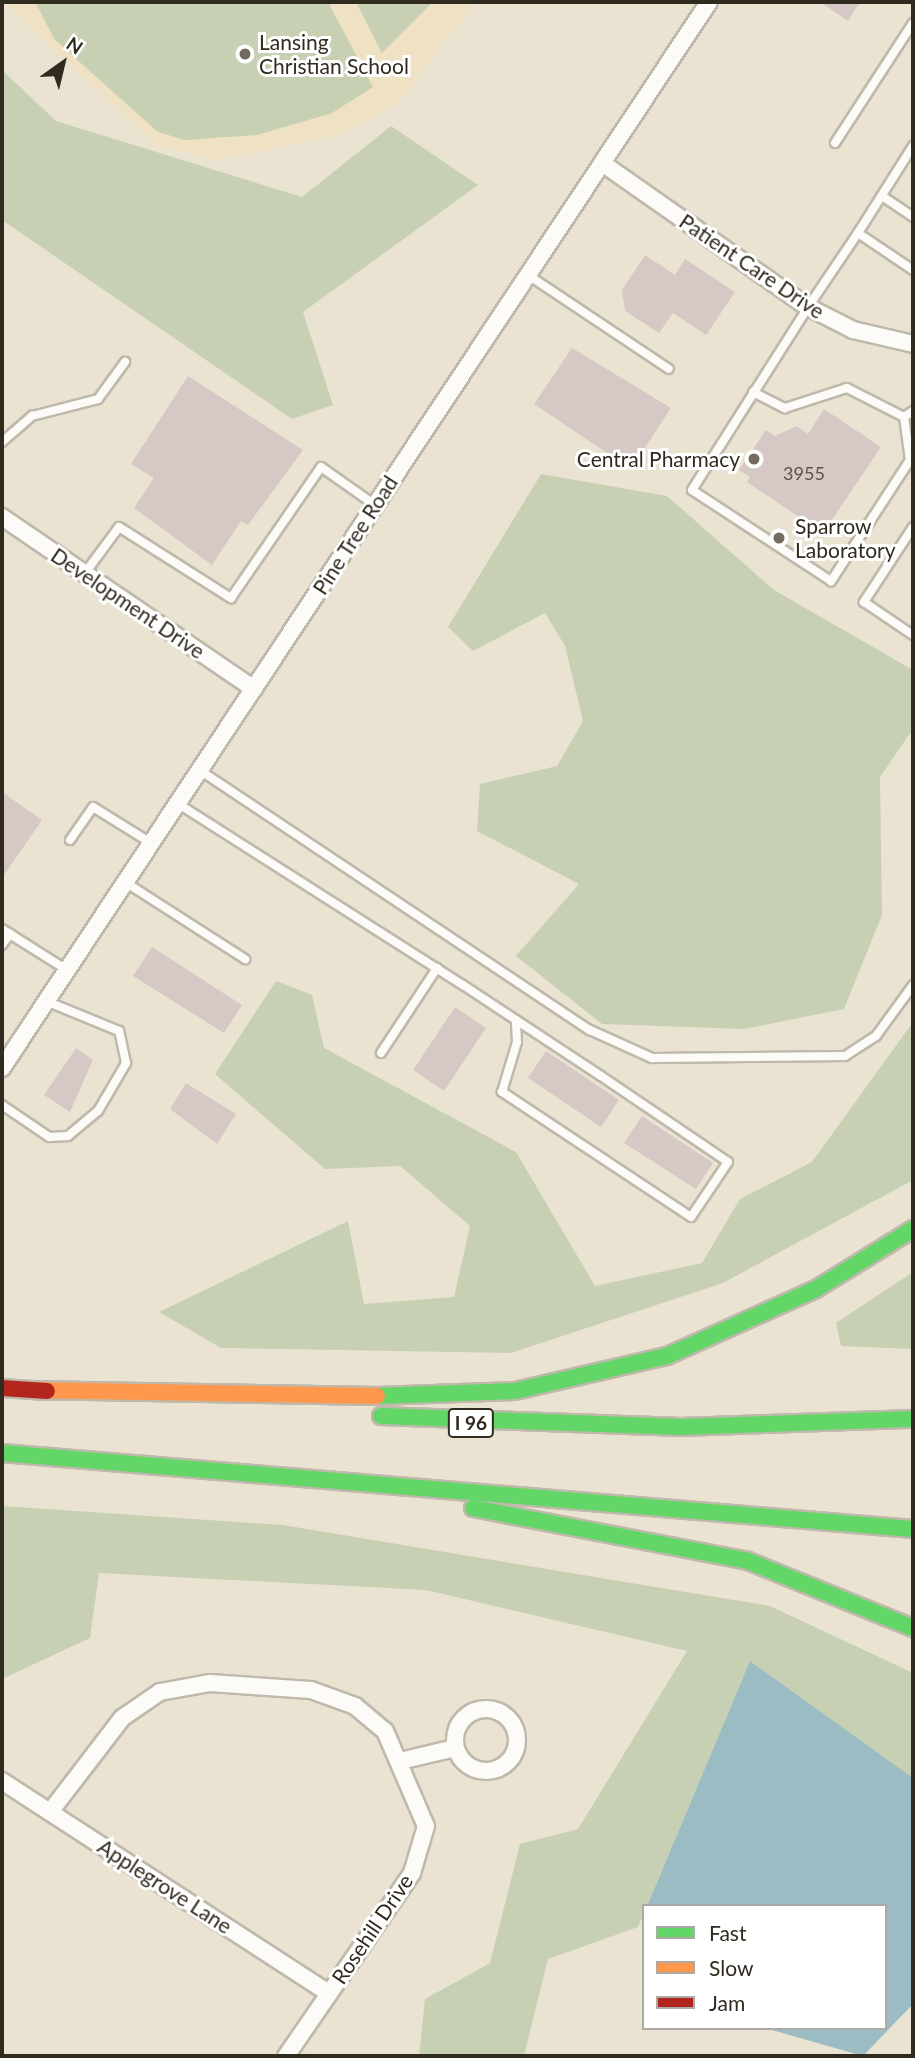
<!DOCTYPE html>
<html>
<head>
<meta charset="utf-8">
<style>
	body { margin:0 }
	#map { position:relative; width:915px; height:2058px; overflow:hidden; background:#eae3d2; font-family:Lato,sans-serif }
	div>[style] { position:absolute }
	.built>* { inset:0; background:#eee1c4 }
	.green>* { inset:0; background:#c8d0b4 }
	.water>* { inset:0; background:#9bbcc3 }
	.building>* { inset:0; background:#d6c9c5 }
	.roads { filter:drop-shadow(2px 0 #bfb9ac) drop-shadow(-2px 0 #bfb9ac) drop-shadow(0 2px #bfb9ac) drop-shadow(0 -2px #bfb9ac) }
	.lane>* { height:8px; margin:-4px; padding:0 4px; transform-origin:4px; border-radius:4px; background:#fcfbf8 }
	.street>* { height:16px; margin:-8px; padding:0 8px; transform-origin:8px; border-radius:8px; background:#fcfbf8 }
	.street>.ring { margin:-8px; padding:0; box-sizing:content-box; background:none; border:16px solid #fcfbf8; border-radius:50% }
	.fast>* { height:16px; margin:-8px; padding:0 8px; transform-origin:8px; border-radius:8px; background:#63d668 }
	.slow>* { height:16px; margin:-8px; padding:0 8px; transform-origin:8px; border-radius:8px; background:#ff974d }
	.jam>* { height:16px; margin:-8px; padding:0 8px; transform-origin:8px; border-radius:8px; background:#b3261e }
	.dots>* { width:19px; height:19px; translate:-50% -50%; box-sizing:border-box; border:4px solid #fff; border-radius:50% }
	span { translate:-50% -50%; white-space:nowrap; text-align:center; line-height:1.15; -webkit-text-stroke:6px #fff; paint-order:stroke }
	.number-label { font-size:18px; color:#5a5248 }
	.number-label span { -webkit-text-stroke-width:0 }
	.shield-label span { padding:2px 5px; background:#fff; border:2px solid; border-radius:5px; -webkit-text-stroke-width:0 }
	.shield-label { font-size:19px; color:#312b1f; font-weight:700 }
	.poi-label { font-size:21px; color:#312b1f }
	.left { translate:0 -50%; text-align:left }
	.right { translate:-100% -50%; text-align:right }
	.street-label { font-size:21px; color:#312b1f }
	.frame { position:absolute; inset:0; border:4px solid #312b1f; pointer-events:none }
	.legend { position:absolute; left:642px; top:1904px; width:245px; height:126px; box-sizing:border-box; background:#fff; border:2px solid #adaaa5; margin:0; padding:9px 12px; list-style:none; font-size:21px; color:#312b1f }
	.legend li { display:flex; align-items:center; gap:14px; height:35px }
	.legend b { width:35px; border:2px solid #adaaa5 }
	.north { position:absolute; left:28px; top:28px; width:70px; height:70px; -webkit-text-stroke:5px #fff; paint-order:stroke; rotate:34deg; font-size:19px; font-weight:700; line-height:28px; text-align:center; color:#312b1f }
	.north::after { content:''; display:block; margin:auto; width:24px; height:32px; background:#312b1f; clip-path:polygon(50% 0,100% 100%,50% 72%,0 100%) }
</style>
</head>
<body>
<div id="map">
	<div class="built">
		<div style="clip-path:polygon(2px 2px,475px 2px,400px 101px,345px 134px,219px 160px,157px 146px)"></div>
	</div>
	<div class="green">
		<div style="clip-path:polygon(35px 2px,328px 2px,373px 87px,332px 113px,257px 135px,185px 140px,158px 132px,55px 40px)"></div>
		<div style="clip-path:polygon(356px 2px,433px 2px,382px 53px)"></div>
		<div style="clip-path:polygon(2px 70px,56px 121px,302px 197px,391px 126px,478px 185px,303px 312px,333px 405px,292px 419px,2px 220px)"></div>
		<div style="clip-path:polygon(541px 474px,667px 496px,774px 590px,913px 670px,913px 729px,880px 777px,882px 915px,844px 1009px,744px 1029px,602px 1024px,516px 956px,579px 884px,477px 831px,480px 784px,557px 766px,583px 721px,565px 646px,545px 613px,473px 651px,448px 627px)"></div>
		<div style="clip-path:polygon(276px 981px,312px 995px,324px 1048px,516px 1152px,595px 1286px,702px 1263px,740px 1199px,812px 1162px,913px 1022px,913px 1180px,723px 1283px,511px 1353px,221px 1348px,159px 1312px,348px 1221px,364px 1304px,454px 1297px,470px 1226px,400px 1166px,325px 1169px,215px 1074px)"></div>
		<div style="clip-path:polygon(913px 1272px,913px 1349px,841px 1346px,836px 1323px)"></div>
		<div style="clip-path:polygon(2px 1506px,283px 1525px,770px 1606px,913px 1673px,913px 1778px,750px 1661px,638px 1927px,548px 1959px,524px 2056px,419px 2056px,425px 1999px,490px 1963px,520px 1844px,578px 1829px,687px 1651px,426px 1590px,99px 1573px,90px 1638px,2px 1679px)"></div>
	</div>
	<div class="water">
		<div style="clip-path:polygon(750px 1661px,913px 1778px,913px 2004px,863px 2056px,765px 2028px,885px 2028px,885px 1906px,647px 1906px)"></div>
	</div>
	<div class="building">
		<div style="clip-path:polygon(820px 2px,860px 2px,848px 21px)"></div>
		<div style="clip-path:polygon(645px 255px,675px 275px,685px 259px,735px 292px,706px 335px,673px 313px,659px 333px,625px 311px,622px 290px)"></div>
		<div style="clip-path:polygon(572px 348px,671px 408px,631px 469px,534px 404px)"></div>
		<div style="clip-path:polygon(188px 376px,303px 450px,248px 525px,241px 521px,212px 565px,134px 508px,154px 478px,131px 464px)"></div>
		<div style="clip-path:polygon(824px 409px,881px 447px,823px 533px,747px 482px,750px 477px,739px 470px,766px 430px,775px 436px,797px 426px,808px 434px)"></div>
		<div style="clip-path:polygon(2px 792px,42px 820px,2px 878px)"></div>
		<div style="clip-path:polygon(152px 947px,242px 1005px,224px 1033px,133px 976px)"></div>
		<div style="clip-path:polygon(455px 1007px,486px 1028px,444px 1091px,413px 1070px)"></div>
		<div style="clip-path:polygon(76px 1048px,93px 1060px,70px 1112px,44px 1095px)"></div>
		<div style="clip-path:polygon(546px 1051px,619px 1100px,601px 1127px,528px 1078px)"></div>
		<div style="clip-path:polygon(186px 1083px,236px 1114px,217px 1144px,170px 1109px)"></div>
		<div style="clip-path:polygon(642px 1116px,713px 1163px,696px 1189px,624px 1143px)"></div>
	</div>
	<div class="roads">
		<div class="lane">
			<div style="left:835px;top:143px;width:143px;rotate:-57deg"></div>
			<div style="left:882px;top:196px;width:37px;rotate:34deg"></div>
			<div style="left:858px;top:233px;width:103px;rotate:-57.7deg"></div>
			<div style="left:528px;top:275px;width:169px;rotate:33.7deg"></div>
			<div style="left:753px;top:392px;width:36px;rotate:27deg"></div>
			<div style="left:785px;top:408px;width:65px;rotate:-17.9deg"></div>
			<div style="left:847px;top:388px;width:64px;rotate:27deg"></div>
			<div style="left:904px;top:417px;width:43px;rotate:82.1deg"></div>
			<div style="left:910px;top:460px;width:145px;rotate:123.1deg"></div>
			<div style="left:831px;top:581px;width:166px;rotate:-146.8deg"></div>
			<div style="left:692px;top:490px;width:217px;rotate:-57.6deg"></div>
			<div style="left:808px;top:307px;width:89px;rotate:-56deg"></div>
			<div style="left:858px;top:233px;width:66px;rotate:33.9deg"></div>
			<div style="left:904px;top:417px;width:11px;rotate:-34deg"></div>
			<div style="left:2px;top:442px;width:40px;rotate:-41deg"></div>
			<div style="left:32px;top:416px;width:68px;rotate:-14.4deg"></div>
			<div style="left:98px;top:399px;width:46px;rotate:-53.9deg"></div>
			<div style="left:913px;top:527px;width:90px;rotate:123.2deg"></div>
			<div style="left:864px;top:602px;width:59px;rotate:34deg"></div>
			<div style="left:85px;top:573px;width:57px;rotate:-53.5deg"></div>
			<div style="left:119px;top:527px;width:133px;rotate:32.4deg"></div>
			<div style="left:231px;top:598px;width:159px;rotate:-55.5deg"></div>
			<div style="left:321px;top:467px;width:66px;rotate:35.1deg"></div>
			<div style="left:198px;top:769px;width:471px;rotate:33.7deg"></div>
			<div style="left:590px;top:1030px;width:68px;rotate:24.3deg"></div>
			<div style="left:652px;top:1058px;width:193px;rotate:-0.6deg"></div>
			<div style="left:845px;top:1056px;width:37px;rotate:-33deg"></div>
			<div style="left:876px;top:1036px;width:63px;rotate:-54deg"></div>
			<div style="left:177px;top:803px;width:339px;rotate:32.5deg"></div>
			<div style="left:463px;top:985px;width:165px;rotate:33.4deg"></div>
			<div style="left:601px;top:1076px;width:153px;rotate:34.1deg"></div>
			<div style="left:728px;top:1162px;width:66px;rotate:123.9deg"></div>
			<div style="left:691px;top:1217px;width:227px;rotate:-146.5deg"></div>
			<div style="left:502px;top:1092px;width:52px;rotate:-73.3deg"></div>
			<div style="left:517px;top:1042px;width:22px;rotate:-93deg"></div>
			<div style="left:70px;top:840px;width:40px;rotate:-55.1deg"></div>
			<div style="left:93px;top:807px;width:68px;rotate:31.8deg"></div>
			<div style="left:125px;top:882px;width:143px;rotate:32.7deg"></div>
			<div style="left:2px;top:929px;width:77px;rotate:32.2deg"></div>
			<div style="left:2px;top:945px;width:14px;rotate:-54deg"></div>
			<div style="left:381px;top:1053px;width:102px;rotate:-56.6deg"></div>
			<div style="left:2px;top:1105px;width:57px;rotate:34.2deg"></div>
			<div style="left:49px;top:1137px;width:19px;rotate:-3deg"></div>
			<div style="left:68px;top:1136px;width:39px;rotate:-40deg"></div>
			<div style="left:98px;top:1111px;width:56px;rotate:-59.7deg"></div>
			<div style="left:126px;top:1063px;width:33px;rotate:-102deg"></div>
			<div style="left:119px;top:1031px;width:79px;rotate:-157.7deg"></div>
		</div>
		<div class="street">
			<div style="left:602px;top:163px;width:251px;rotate:35deg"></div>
			<div style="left:808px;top:307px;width:51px;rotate:27.1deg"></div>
			<div style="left:853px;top:330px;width:62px;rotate:13.1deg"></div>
			<div style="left:2px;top:517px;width:305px;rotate:34.3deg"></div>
			<div style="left:2px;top:1068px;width:1279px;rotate:-56.45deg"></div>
			<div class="ring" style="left:455px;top:1709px;width:46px;height:46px"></div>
			<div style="left:400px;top:1761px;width:57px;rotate:-13.3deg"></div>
			<div style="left:2px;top:1781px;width:390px;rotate:33deg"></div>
			<div style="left:50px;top:1812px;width:118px;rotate:-52.5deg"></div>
			<div style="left:122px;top:1718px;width:46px;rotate:-34.4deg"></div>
			<div style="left:160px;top:1692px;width:51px;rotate:-10.2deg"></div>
			<div style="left:210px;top:1683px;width:101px;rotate:4deg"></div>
			<div style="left:311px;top:1690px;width:47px;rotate:20deg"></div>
			<div style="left:355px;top:1706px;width:39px;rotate:40deg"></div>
			<div style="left:385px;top:1731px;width:103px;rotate:66.7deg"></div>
			<div style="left:426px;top:1826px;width:49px;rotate:106.6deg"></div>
			<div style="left:412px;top:1873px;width:222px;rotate:124.5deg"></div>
		</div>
		<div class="fast">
			<div style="left:377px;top:1396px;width:138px;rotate:-2.1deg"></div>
			<div style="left:515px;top:1391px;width:156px;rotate:-13deg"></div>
			<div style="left:667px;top:1356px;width:163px;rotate:-24.2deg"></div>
			<div style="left:816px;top:1289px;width:114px;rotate:-31.7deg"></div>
			<div style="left:381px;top:1416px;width:300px;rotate:2.1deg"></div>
			<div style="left:681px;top:1427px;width:232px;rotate:-2deg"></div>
			<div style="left:2px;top:1453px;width:914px;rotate:4.77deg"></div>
			<div style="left:473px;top:1508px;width:280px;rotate:10.9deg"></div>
			<div style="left:748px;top:1561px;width:178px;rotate:22.1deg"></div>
		</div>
		<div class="slow">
			<div style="left:29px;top:1390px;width:348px;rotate:1deg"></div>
		</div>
		<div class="jam">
			<div style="left:2px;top:1388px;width:45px;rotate:3.8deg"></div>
		</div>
	</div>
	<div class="dots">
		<div style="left:245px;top:54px;background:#726b5e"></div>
		<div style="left:754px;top:459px;background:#726b5e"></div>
		<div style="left:779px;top:538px;background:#726b5e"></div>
	</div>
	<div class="number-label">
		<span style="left:804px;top:473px">3955</span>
	</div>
	<div class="shield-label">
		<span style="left:471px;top:1423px">I 96</span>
	</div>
	<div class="poi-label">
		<span class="left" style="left:259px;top:54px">Lansing<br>Christian School</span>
		<span class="right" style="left:740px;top:459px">Central Pharmacy</span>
		<span class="left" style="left:795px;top:538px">Sparrow<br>Laboratory</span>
	</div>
	<div class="street-label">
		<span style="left:752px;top:266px;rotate:34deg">Patient Care Drive</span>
		<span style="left:355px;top:535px;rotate:-57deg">Pine Tree Road</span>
		<span style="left:128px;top:603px;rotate:34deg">Development Drive</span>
		<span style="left:165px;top:1886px;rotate:33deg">Applegrove Lane</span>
		<span style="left:372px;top:1929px;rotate:-56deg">Rosehill Drive</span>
	</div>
	<div class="frame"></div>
	<ul class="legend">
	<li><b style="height:9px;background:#63d668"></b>Fast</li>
	<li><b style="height:9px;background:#ff974d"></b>Slow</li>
	<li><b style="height:9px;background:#b3261e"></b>Jam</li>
	</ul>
	<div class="north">N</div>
</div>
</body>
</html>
